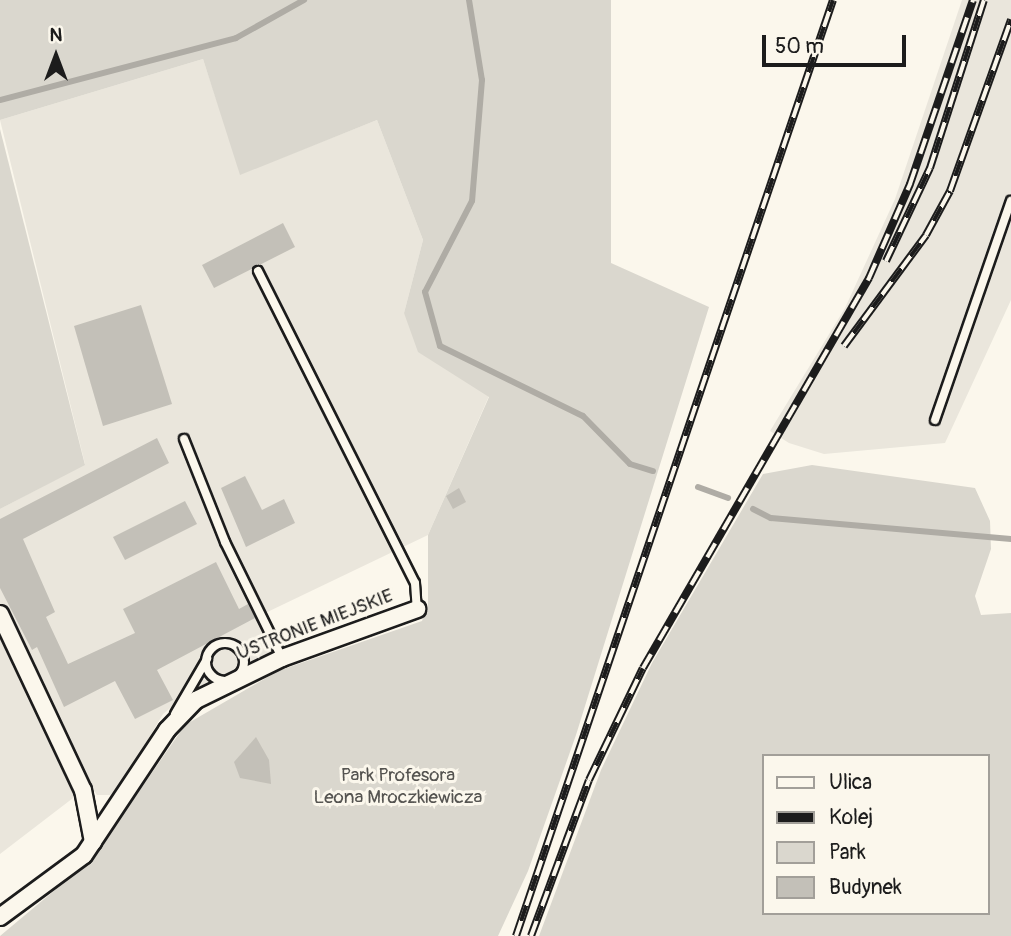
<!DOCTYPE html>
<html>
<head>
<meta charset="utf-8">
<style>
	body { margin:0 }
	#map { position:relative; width:1011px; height:936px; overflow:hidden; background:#fbf7ec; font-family:Pangolin,sans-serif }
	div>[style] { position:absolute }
	.built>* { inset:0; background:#eae6dc }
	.green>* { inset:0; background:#dad7ce }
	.stream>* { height:6px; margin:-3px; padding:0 3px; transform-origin:3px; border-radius:3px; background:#afaca5 }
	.building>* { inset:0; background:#c3c0b8 }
	.roads { filter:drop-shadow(2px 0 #1c1c1c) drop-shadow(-2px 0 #1c1c1c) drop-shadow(0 2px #1c1c1c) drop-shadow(0 -2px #1c1c1c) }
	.lane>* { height:8px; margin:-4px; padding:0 4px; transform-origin:4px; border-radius:4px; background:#fbf7ec }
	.lane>.ring { margin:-4px; padding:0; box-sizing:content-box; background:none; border:8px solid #fbf7ec; border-radius:50% }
	.street>* { height:16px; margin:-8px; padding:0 8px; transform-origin:8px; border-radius:8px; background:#fbf7ec }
	.rail>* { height:8px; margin-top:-4px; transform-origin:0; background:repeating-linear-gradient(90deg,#fbf7ec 0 16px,#1c1c1c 0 32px); box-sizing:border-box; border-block:2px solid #1c1c1c }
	span { translate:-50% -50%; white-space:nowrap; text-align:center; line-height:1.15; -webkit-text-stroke:6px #fbf7ec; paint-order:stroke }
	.street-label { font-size:19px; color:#1c1c1c }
	.park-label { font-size:19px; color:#555451 }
	.legend { position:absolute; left:762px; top:754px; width:228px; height:161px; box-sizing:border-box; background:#fbf7ec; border:2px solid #a29f99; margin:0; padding:9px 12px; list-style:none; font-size:21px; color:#1c1c1c }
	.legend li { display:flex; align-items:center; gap:14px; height:35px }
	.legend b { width:35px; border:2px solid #a29f99 }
	.north { position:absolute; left:21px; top:21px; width:70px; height:70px; -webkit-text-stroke:5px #fbf7ec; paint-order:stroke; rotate:0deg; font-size:19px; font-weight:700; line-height:28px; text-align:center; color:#1c1c1c }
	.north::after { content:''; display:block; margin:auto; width:24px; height:32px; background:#1c1c1c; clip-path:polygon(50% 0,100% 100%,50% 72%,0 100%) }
	.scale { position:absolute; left:762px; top:35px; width:144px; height:32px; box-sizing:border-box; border:4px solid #1c1c1c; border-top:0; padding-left:9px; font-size:21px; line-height:24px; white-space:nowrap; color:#1c1c1c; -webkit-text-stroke:5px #fbf7ec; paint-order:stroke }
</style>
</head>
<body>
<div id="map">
	<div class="built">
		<div style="clip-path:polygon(962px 0,1011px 0,1011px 300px,945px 443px,824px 454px,789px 443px,770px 431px,845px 308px,895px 199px)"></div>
		<div style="clip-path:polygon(203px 59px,241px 174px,377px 120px,423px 240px,404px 313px,489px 396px,428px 535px,259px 616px,274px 653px,181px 699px,163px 714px,120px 787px,110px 795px,97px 795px,90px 785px,0 854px,0 509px,85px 464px,0 120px)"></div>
	</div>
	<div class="green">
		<div style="clip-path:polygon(0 0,611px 0,611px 263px,709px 307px,576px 735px,528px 871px,498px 936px,0 936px,92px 859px,185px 725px,278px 671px,422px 621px,428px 605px,428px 535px,489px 397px,418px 352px,404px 313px,423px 240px,377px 120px,240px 175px,203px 59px,0 120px)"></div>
		<div style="clip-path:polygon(0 129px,85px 465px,0 509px)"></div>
		<div style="clip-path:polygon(evenodd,812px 465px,975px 488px,990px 521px,991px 549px,975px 596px,981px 615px,1011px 613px,1011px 936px,539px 936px,601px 770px,652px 663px,763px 474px,812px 465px,764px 756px,988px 756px,988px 913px,764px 913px,764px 756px)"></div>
	</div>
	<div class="stream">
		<div style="left:469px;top:0;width:81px;rotate:80.8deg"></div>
		<div style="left:482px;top:80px;width:121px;rotate:94.7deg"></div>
		<div style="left:472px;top:201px;width:102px;rotate:117.3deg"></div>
		<div style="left:425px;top:292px;width:56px;rotate:74.5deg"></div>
		<div style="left:440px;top:346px;width:159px;rotate:26.1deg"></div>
		<div style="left:583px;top:416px;width:67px;rotate:45.6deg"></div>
		<div style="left:630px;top:464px;width:24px;rotate:17deg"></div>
		<div style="left:0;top:100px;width:244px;rotate:-14.7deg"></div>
		<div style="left:236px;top:38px;width:78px;rotate:-29.2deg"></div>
		<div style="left:698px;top:487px;width:32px;rotate:20deg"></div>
		<div style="left:753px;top:509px;width:20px;rotate:27deg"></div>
		<div style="left:771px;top:518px;width:241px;rotate:5deg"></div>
	</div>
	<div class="building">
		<div style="clip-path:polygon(283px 223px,295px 247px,214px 288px,202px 265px)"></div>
		<div style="clip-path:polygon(141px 305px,172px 404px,103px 426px,74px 326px)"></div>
		<div style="clip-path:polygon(157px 438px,169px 463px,23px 539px,55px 612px,46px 617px,68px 664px,135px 633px,123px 609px,216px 562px,239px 609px,248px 604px,255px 618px,157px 670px,173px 700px,135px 719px,115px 681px,64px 707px,37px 647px,32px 650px,0 588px,0 519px)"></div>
		<div style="clip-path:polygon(245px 476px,262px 510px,284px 499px,295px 523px,246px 547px,221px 488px)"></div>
		<div style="clip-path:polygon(459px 488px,466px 502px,453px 509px,446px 496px)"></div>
		<div style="clip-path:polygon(185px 501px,197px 524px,125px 560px,113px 537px)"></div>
		<div style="clip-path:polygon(256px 737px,269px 760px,271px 784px,240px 778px,234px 762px)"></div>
	</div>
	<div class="roads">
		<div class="lane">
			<div style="left:258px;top:271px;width:349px;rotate:63.3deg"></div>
			<div style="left:415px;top:583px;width:26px;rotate:86deg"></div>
			<div style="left:935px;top:420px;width:232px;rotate:-70.9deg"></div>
			<div style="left:184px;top:439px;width:111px;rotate:68.3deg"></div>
			<div style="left:225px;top:542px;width:129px;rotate:63.8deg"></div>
			<div class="ring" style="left:206px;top:643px;width:30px;height:30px"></div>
			<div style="left:175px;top:714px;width:64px;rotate:-59.8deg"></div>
		</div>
		<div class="street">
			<div style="left:0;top:614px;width:195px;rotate:64.8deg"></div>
			<div style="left:83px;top:790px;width:53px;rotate:79.1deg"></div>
			<div style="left:0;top:917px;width:104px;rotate:-36.4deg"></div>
			<div style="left:84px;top:855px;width:150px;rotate:-56.4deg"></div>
			<div style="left:167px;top:730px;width:42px;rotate:-46deg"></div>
			<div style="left:196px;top:700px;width:96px;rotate:-26deg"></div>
			<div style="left:282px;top:658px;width:144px;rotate:-19.9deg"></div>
		</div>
	</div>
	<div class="rail">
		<div style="left:886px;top:261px;width:103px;rotate:-64.7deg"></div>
		<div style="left:930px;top:168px;width:176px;rotate:-72.2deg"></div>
		<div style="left:844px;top:346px;width:138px;rotate:-53.5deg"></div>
		<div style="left:926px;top:235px;width:50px;rotate:-61.4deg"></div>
		<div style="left:950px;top:191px;width:182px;rotate:-70.4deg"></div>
		<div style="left:516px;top:936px;width:988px;rotate:-71.29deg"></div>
		<div style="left:531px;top:936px;width:166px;rotate:-69.6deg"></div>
		<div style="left:589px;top:780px;width:124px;rotate:-64.3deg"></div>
		<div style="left:643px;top:668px;width:451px;rotate:-59.9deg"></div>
		<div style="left:869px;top:278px;width:103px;rotate:-66.4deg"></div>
		<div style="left:910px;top:184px;width:194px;rotate:-71.1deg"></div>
	</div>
	<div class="street-label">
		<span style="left:315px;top:625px;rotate:-21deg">USTRONIE MIEJSKIE</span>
	</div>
	<div class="park-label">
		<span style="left:398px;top:787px">Park Profesora<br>Leona Mroczkiewicza</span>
	</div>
	<ul class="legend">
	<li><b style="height:9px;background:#fbf7ec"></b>Ulica</li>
	<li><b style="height:9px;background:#1c1c1c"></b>Kolej</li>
	<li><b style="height:19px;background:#dad7ce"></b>Park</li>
	<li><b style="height:19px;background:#c3c0b8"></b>Budynek</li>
	</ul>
	<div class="north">N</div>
	<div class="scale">50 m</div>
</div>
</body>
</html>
